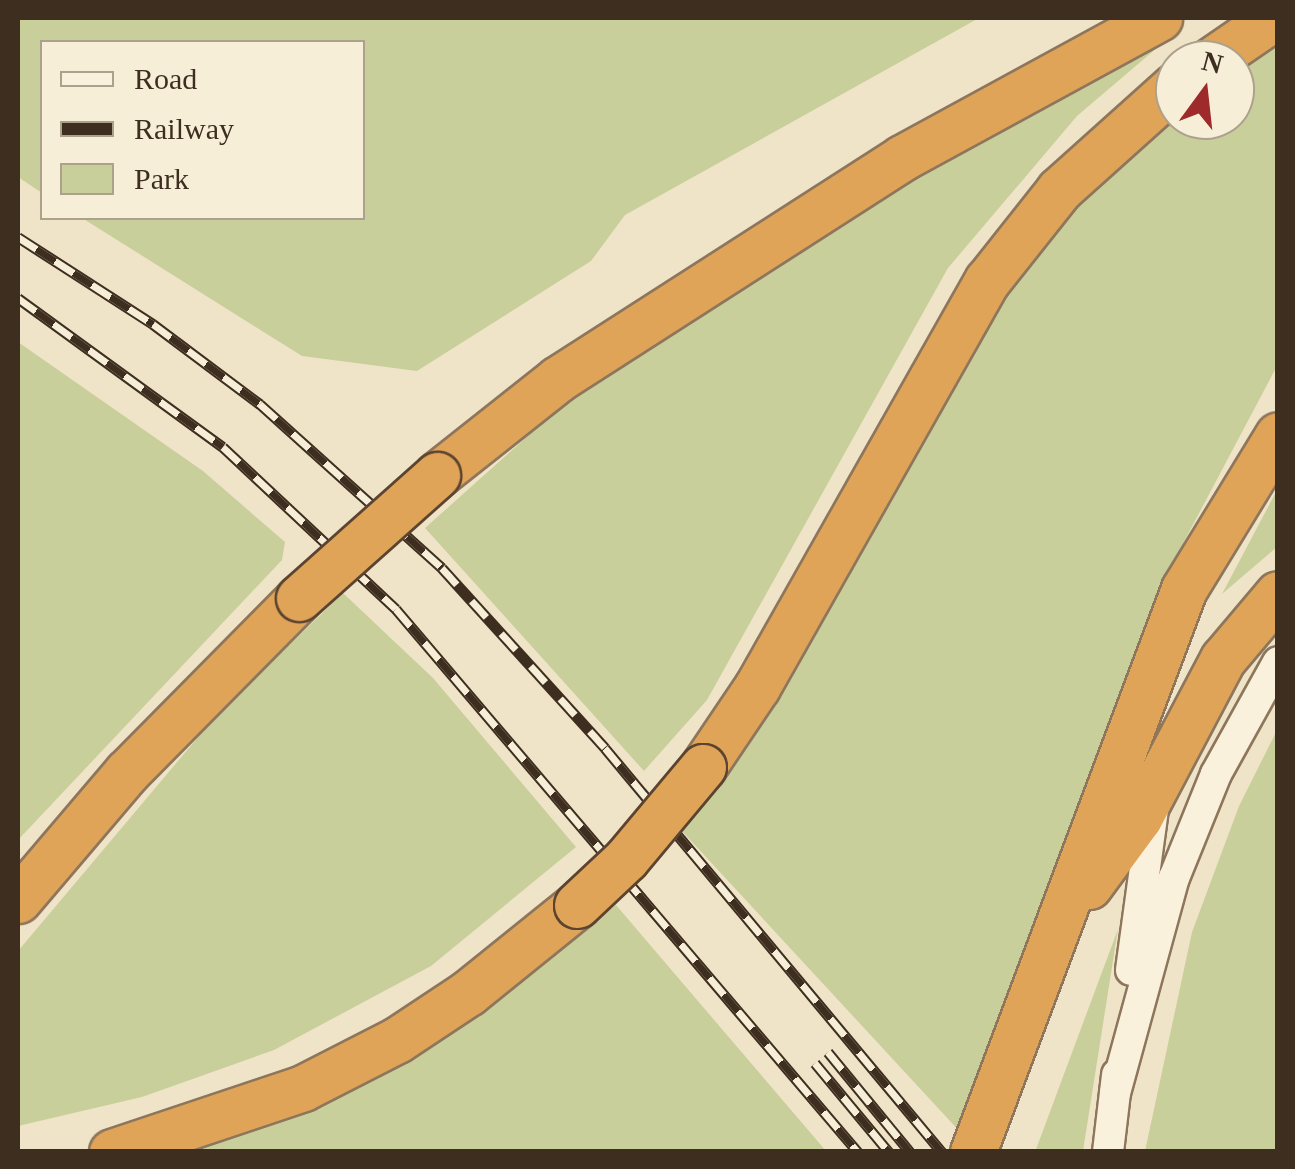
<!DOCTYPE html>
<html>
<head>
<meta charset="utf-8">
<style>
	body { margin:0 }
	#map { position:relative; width:1295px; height:1169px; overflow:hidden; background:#f0e4c8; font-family:"Times New Roman",serif }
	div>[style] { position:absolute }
	.green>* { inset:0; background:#c9cf9b }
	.roads { filter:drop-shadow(2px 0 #8d765c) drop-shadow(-2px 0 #8d765c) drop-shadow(0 2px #8d765c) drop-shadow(0 -2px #8d765c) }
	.minor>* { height:30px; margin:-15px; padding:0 15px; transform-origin:15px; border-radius:15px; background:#faf1dc }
	.highway>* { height:45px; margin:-22.5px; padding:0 22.5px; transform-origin:22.5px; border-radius:22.5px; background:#e0a458 }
	.rail>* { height:11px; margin-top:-5.5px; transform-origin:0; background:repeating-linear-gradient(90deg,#f7eed8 0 22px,#3d2e20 0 44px); box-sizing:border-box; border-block:2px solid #3d2e20 }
	.bridges { filter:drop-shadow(2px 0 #5b4430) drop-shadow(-2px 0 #5b4430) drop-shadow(0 2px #5b4430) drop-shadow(0 -2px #5b4430) }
	.highway-bridge>* { height:45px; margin:-22.5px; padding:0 22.5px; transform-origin:22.5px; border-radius:22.5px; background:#e0a458 }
	span { translate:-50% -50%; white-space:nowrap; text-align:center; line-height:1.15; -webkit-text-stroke:8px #f7eed8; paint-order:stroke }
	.frame { position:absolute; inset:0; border:20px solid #3d2e20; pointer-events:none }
	.legend { position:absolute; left:40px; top:40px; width:325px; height:180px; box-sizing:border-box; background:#f7eed8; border:2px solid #ada18e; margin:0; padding:12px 18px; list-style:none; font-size:30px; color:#3d2e20 }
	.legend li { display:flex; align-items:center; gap:20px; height:50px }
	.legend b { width:50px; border:2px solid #ada18e }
	.north { position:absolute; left:1155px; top:40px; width:100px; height:100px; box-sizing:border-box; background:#f7eed8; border:2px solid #ada18e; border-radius:50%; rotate:15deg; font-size:28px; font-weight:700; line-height:40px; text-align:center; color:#3d2e20 }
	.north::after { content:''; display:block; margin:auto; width:35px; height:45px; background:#9e2a2b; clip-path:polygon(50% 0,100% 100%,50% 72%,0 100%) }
</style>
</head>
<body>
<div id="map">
	<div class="green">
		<div style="clip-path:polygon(18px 18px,979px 18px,625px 215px,591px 261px,417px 371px,302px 356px,82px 218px,362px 218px,362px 42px,42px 42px,42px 193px,18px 177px)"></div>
		<div style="clip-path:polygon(1277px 32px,1277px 366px,1178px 553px,962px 1134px,680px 829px,932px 399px,1030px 261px,1133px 145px,1175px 112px,1175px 120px,1235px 120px,1235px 65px)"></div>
		<div style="clip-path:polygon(1171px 36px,1077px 116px,948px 268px,707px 700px,644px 771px,425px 528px,586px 384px,809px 234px)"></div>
		<div style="clip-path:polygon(18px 342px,203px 471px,285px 542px,282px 560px,18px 840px)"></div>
		<div style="clip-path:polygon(1277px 490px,1277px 547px,1222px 594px)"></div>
		<div style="clip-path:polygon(343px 593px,433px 678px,576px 847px,431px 966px,274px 1050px,142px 1097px,18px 1126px,18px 951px,215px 717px)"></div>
		<div style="clip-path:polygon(1277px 730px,1277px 1151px,1145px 1151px,1192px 932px,1239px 806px)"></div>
		<div style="clip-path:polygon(616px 905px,826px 1151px,168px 1152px,290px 1117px,451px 1026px)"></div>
		<div style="clip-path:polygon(1118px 929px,1083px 1151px,1035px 1152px)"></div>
	</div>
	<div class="roads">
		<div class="minor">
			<div style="left:1131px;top:970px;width:170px;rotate:-82.2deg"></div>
			<div style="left:1115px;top:1093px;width:223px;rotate:-74.7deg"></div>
			<div style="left:1174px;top:878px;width:112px;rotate:-68deg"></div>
			<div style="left:1216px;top:774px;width:128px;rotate:-61deg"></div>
			<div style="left:1108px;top:1152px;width:78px;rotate:-83.3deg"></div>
		</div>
		<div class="highway">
			<div style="left:1212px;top:60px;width:74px;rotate:-34.5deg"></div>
			<div style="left:437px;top:475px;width:154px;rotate:-38.4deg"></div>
			<div style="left:558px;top:379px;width:409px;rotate:-32.7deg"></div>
			<div style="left:902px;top:158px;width:293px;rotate:-28.6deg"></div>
			<div style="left:703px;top:767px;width:97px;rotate:-56deg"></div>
			<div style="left:757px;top:687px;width:467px;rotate:-60.5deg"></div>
			<div style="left:987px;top:281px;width:116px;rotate:-51.6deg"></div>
			<div style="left:1059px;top:190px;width:156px;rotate:-41.9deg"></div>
			<div style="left:1089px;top:886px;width:84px;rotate:-53.7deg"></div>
			<div style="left:1139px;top:818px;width:180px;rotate:-62.2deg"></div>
			<div style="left:1223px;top:659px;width:85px;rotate:-49.8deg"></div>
			<div style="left:18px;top:900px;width:168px;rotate:-49.6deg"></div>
			<div style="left:127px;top:772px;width:245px;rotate:-45.3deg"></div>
			<div style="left:112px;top:1152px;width:201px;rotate:-18.5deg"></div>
			<div style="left:303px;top:1088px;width:106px;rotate:-27.1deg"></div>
			<div style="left:397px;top:1040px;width:85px;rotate:-33.5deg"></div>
			<div style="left:468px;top:993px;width:140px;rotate:-38.9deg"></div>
			<div style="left:973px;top:1152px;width:601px;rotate:-69.46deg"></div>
			<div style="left:1184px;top:589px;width:180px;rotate:-58.6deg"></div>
		</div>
	</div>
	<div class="rail">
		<div style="left:18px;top:237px;width:161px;rotate:32.8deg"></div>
		<div style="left:153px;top:324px;width:134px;rotate:36.8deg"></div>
		<div style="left:260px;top:404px;width:245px;rotate:42deg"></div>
		<div style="left:442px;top:568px;width:243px;rotate:47.8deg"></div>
		<div style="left:605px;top:748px;width:526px;rotate:50.17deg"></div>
		<div style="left:18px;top:298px;width:253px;rotate:36deg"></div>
		<div style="left:223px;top:447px;width:237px;rotate:43.1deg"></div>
		<div style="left:396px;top:609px;width:713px;rotate:49.61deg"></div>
		<div style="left:828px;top:1052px;width:129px;rotate:50.6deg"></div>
		<div style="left:815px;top:1063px;width:116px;rotate:50.3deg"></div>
	</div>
	<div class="bridges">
		<div class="highway-bridge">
			<div style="left:299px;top:598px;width:185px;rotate:-41.7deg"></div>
			<div style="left:577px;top:905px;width:67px;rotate:-43.2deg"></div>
			<div style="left:626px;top:859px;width:120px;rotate:-50.1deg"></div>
		</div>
	</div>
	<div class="frame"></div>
	<ul class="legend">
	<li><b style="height:12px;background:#faf1dc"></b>Road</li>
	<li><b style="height:12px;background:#3d2e20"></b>Railway</li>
	<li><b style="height:28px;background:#c9cf9b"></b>Park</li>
	</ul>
	<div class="north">N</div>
</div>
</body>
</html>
